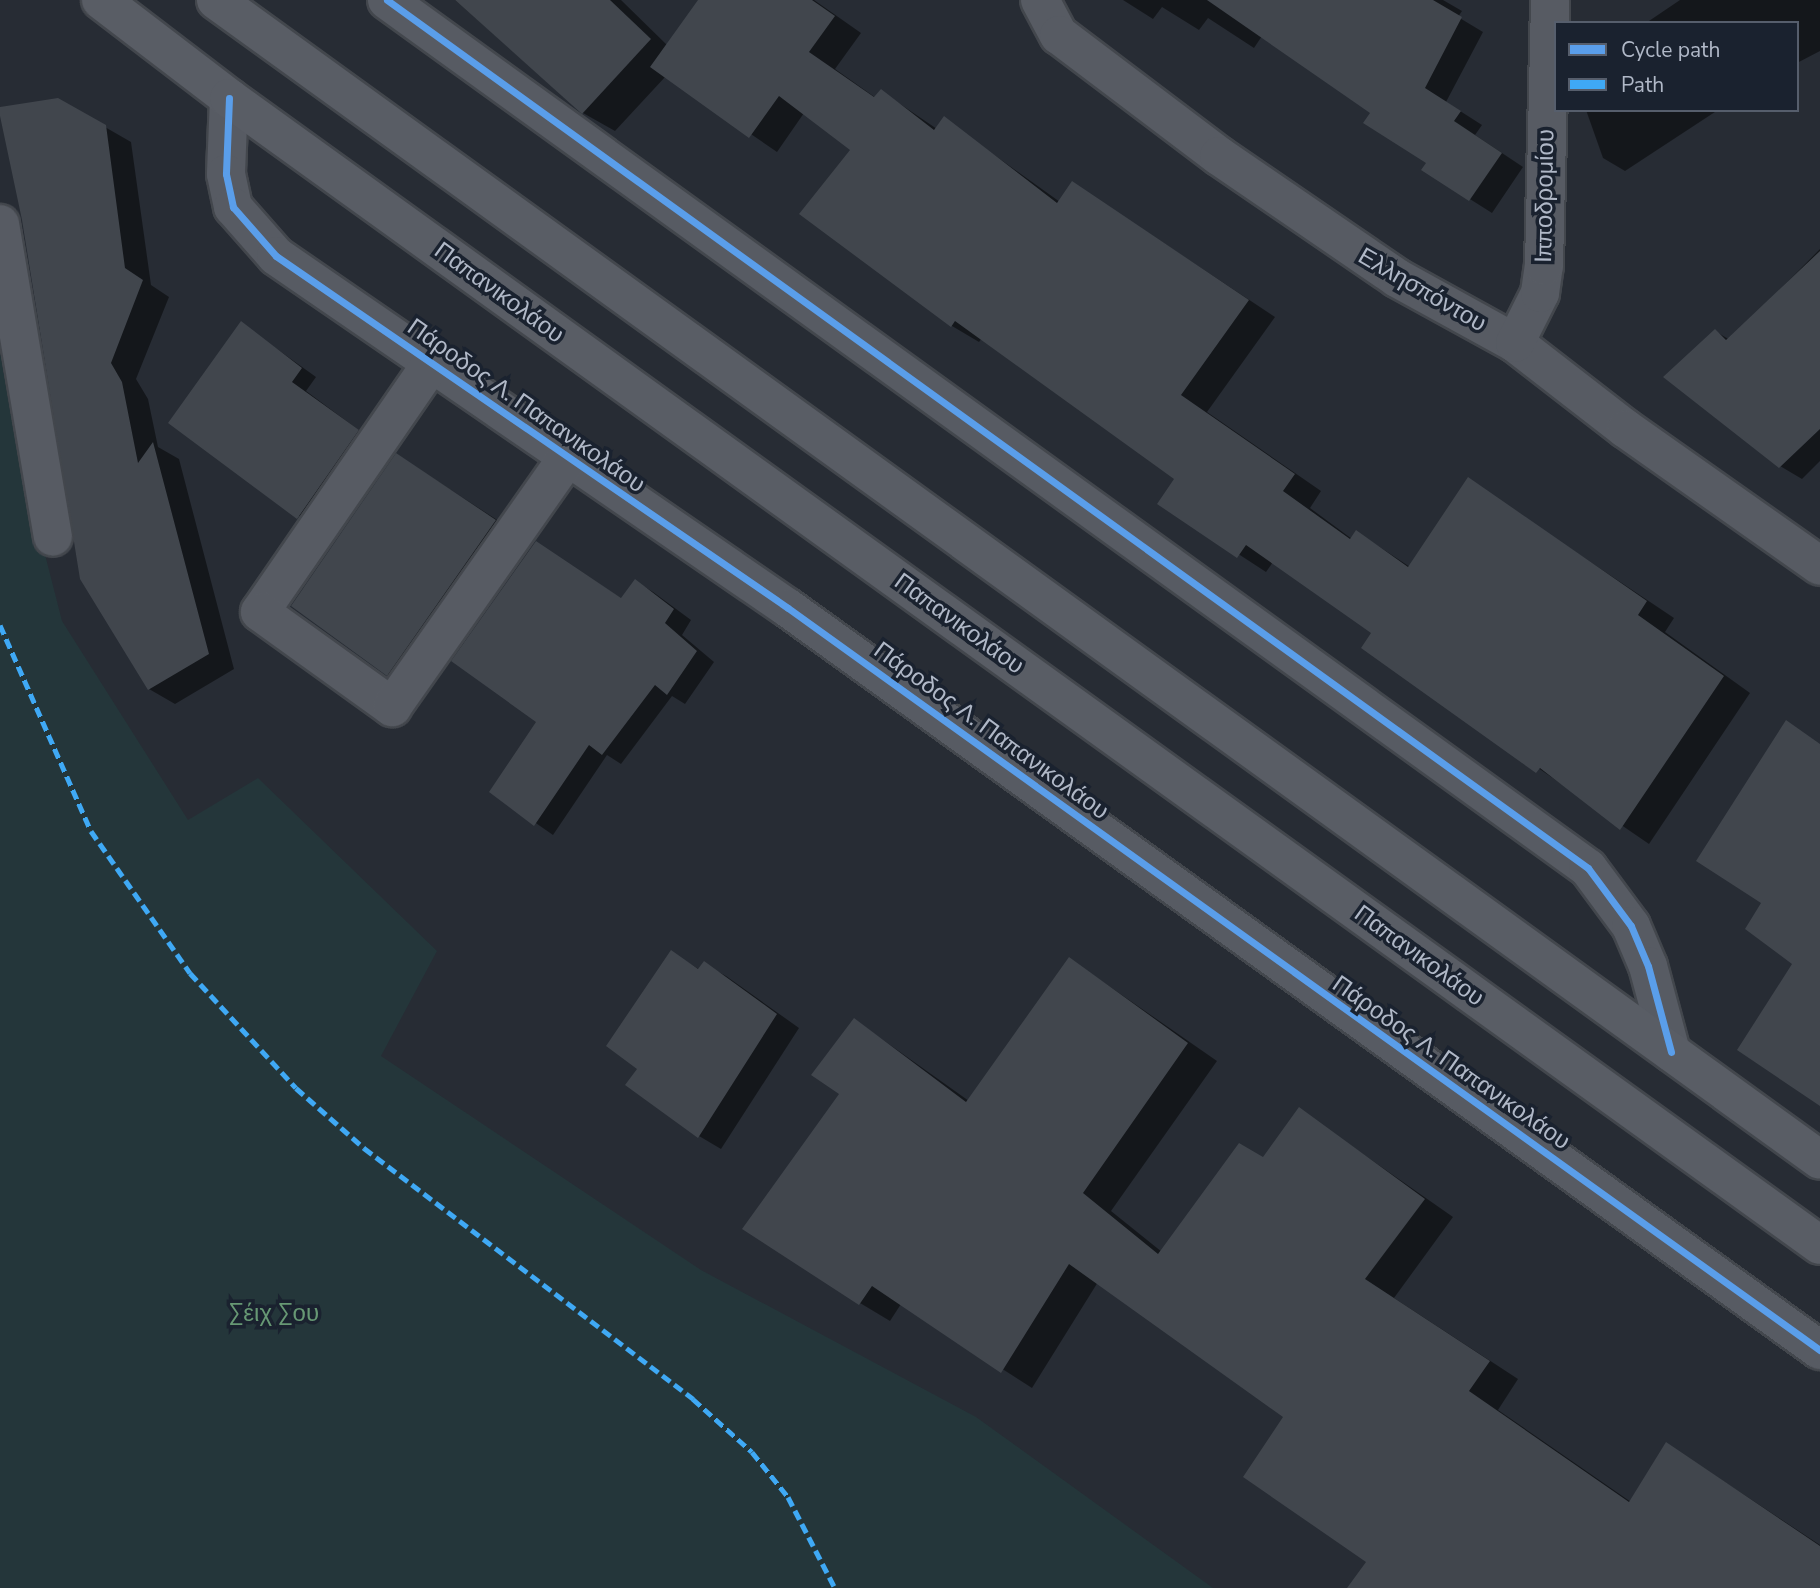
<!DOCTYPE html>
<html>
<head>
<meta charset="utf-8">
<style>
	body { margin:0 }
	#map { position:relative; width:1820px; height:1588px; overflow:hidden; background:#272c34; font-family:"Nunito Sans",sans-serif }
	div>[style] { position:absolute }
	.green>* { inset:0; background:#24363a }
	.shadow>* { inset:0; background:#0007 }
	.building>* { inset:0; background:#41464d }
	.roads { filter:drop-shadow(2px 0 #43474d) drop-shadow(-2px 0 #43474d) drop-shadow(0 2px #43474d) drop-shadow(0 -2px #43474d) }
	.minor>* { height:38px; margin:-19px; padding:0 19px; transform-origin:19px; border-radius:19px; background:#575b63 }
	.major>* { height:38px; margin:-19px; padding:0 19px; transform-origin:19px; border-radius:19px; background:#595d65 }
	.quiet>* { height:5px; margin-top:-2.5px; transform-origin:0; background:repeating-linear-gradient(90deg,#3fa9f5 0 10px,transparent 0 15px) }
	.cycleway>* { height:7px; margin:-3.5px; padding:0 3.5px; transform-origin:3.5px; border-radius:3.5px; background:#5a9eea }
	span { translate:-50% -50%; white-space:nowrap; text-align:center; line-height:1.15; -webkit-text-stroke:7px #1a222f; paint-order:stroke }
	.street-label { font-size:24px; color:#b0b8c7 }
	.park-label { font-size:24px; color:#679874 }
	.legend { position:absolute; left:1554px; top:21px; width:245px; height:91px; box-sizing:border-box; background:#1a222f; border:2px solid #565e6c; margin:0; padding:9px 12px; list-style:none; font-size:21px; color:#b0b8c7 }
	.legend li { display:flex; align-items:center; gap:14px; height:35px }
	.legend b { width:35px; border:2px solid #565e6c }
</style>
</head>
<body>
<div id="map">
	<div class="green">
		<div style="clip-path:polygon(0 352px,14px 433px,62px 621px,188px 820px,258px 778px,437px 951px,381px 1056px,701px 1270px,976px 1417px,1213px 1588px,0 1588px)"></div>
	</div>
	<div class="shadow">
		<div style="clip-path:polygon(455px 0,621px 0,667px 45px,700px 0,814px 0,861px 33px,835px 69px,876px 98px,881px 91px,937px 129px,944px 119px,1060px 202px,1073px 183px,1275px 317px,1207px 412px,1321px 491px,1310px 508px,1352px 539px,1357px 532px,1410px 567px,1468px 480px,1674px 618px,1665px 632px,1750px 693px,1649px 844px,1363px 648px,1373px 632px,1273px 562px,1266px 572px,1160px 503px,1177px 478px,982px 338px,979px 342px,952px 326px,801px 214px,852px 150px,804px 113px,777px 152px,666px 76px,615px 131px,583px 113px)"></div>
		<div style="clip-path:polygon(1123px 0,1443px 0,1462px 11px,1458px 17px,1483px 32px,1446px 102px,1482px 125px,1475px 135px,1523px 167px,1492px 213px,1424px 170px,1428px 162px,1373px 112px,1262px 36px,1254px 48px,1208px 18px,1199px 30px,1162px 7px,1153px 19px)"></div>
		<div style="clip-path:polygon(1680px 0,1820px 0,1820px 51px,1797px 63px,1797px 23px,1646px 23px)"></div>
		<div style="clip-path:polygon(58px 100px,131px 142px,151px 285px,169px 297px,136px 379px,148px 399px,158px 447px,179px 459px,234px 669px,175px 704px,149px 689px)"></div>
		<div style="clip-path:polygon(1586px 110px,1718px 110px,1625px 171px,1603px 158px)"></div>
		<div style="clip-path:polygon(1820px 249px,1820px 461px,1802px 479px,1780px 466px,1715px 331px,1730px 340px)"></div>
		<div style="clip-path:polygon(242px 324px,316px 377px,306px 391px,372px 440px,313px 526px,170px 422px)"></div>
		<div style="clip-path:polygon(397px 455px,528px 540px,420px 694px,388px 675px)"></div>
		<div style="clip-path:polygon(536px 543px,622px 599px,635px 581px,653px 592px,691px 620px,682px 635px,714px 662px,685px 704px,672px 696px,621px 764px,607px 755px,553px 835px,491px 792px,539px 722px)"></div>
		<div style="clip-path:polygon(671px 952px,700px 970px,704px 964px,726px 976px,799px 1028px,721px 1149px,699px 1136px,639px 1069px)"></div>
		<div style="clip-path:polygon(1070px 959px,1217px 1061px,1111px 1211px,1162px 1252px,1263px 1159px,1300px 1110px,1453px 1217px,1394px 1298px,1518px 1379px,1498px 1410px,1631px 1502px,1667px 1444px,1820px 1545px,1820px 1588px,1349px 1588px,1369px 1562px,1285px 1417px,1098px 1282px,1032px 1388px,901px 1304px,890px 1321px,860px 1303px,841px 1093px,855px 1020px,969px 1101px)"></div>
	</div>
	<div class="building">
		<div style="clip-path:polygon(455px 0,610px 0,651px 39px,582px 114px)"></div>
		<div style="clip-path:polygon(698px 0,812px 0,835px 16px,809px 52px,874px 97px,881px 89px,934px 130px,944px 116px,1057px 203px,1072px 181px,1249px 300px,1181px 395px,1295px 474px,1283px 491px,1350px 539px,1356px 530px,1408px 567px,1468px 477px,1647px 601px,1638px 615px,1724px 676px,1620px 830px,1540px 768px,1536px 773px,1361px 648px,1371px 633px,1246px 545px,1237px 558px,1157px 504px,1174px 479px,955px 321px,951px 327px,799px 214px,850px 150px,779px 96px,749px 138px,650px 67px)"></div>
		<div style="clip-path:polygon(1207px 0,1433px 0,1462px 17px,1425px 88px,1461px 111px,1454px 121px,1502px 153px,1469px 201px,1421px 170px,1426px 163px,1363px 123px,1370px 113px)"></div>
		<div style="clip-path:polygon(58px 98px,106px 125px,125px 268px,143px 280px,111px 363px,122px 382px,138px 463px,153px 442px,209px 654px,148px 690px,80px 579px,22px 220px,0 116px,0 107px)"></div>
		<div style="clip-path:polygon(1820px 251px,1820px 429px,1779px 468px,1663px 377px,1715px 329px,1726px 340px)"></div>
		<div style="clip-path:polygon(241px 321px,302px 368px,292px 382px,359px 430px,297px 519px,168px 423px)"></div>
		<div style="clip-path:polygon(396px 453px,496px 520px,387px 676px,291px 606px)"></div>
		<div style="clip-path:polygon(536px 541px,621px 598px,635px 579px,674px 609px,665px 623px,697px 651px,667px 695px,655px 685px,602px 755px,589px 745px,534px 826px,489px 792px,536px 722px,451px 661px)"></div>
		<div style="clip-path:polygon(1786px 720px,1820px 744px,1820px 1106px,1737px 1050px,1792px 964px,1745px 929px,1761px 903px,1696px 861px)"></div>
		<div style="clip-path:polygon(671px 950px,698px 969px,704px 961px,777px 1014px,698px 1138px,625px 1085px,637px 1069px,606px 1046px)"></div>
		<div style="clip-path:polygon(1069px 957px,1188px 1043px,1083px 1193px,1158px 1254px,1239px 1143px,1263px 1157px,1299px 1107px,1425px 1199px,1365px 1279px,1490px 1361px,1469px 1391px,1629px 1502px,1666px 1442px,1820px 1546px,1820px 1588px,1347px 1588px,1366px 1562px,1243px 1477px,1283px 1417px,1069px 1264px,1001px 1373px,872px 1286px,859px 1305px,742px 1229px,839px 1094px,811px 1075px,854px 1018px,966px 1102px)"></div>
	</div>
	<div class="roads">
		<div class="minor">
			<div style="left:387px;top:0;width:1482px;rotate:35.86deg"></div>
			<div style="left:1588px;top:868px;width:72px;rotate:53.4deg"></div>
			<div style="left:1631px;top:926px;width:43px;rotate:67deg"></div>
			<div style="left:1648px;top:966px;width:89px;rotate:75deg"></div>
			<div style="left:1040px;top:0;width:40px;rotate:62deg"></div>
			<div style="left:1059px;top:35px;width:201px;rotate:37.1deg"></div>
			<div style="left:1219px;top:156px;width:216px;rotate:34.4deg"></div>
			<div style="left:1397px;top:278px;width:135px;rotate:28.8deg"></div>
			<div style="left:1515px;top:343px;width:140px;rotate:37.8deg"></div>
			<div style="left:1626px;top:429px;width:237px;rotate:35.2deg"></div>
			<div style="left:229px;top:98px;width:76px;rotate:92.3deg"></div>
			<div style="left:226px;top:174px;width:34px;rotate:78deg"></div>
			<div style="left:233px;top:207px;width:65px;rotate:48.7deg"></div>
			<div style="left:276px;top:256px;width:621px;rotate:34.51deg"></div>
			<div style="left:788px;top:608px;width:1271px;rotate:35.72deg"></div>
			<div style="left:0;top:224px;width:317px;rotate:80.4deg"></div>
			<div style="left:1515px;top:343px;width:56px;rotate:-63.4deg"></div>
			<div style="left:1540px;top:293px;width:27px;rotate:-82deg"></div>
			<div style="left:1544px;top:266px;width:266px;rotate:-88.7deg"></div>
			<div style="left:431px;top:364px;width:301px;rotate:124.6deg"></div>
			<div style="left:260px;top:612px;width:163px;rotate:35.7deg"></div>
			<div style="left:392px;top:707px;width:304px;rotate:-54.9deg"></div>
		</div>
		<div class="major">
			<div style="left:101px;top:0;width:161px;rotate:37.4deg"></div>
			<div style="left:229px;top:98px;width:1961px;rotate:35.79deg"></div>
			<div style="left:216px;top:0;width:1979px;rotate:35.87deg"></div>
		</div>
	</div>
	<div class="quiet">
		<div style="left:0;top:625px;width:225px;rotate:66.2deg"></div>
		<div style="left:91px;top:831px;width:173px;rotate:55.1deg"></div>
		<div style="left:190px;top:973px;width:156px;rotate:47.3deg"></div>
		<div style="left:296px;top:1088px;width:91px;rotate:41.4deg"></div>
		<div style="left:364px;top:1148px;width:414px;rotate:37.3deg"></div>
		<div style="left:693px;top:1399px;width:79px;rotate:41.9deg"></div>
		<div style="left:752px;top:1452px;width:58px;rotate:51.3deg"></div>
		<div style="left:788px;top:1497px;width:102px;rotate:62.7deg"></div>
	</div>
	<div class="cycleway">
		<div style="left:387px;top:0;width:1482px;rotate:35.86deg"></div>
		<div style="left:1588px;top:868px;width:72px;rotate:53.4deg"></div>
		<div style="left:1631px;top:926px;width:43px;rotate:67deg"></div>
		<div style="left:1648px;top:966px;width:89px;rotate:75deg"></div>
		<div style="left:229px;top:98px;width:76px;rotate:92.3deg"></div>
		<div style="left:226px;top:174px;width:34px;rotate:78deg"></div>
		<div style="left:233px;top:207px;width:65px;rotate:48.7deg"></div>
		<div style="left:276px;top:256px;width:621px;rotate:34.51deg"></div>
		<div style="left:788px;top:608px;width:1271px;rotate:35.72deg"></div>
	</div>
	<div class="street-label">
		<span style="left:1545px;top:196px;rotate:-89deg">Ιπποδρομίου</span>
		<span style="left:1422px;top:290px;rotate:30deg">Ελλησπόντου</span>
		<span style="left:499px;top:293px;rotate:36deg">Παπανικολάου</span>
		<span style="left:526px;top:406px;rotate:35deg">Πάροδος Λ. Παπανικολάου</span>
		<span style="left:959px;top:624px;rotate:36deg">Παπανικολάου</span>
		<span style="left:991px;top:731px;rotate:36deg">Πάροδος Λ. Παπανικολάου</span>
		<span style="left:1419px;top:956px;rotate:36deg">Παπανικολάου</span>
		<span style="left:1451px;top:1063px;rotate:35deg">Πάροδος Λ. Παπανικολάου</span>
	</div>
	<div class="park-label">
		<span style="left:274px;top:1314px">Σέιχ Σου</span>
	</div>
	<ul class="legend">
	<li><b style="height:9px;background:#5a9eea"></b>Cycle path</li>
	<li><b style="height:9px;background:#3fa9f5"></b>Path</li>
	</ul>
</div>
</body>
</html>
